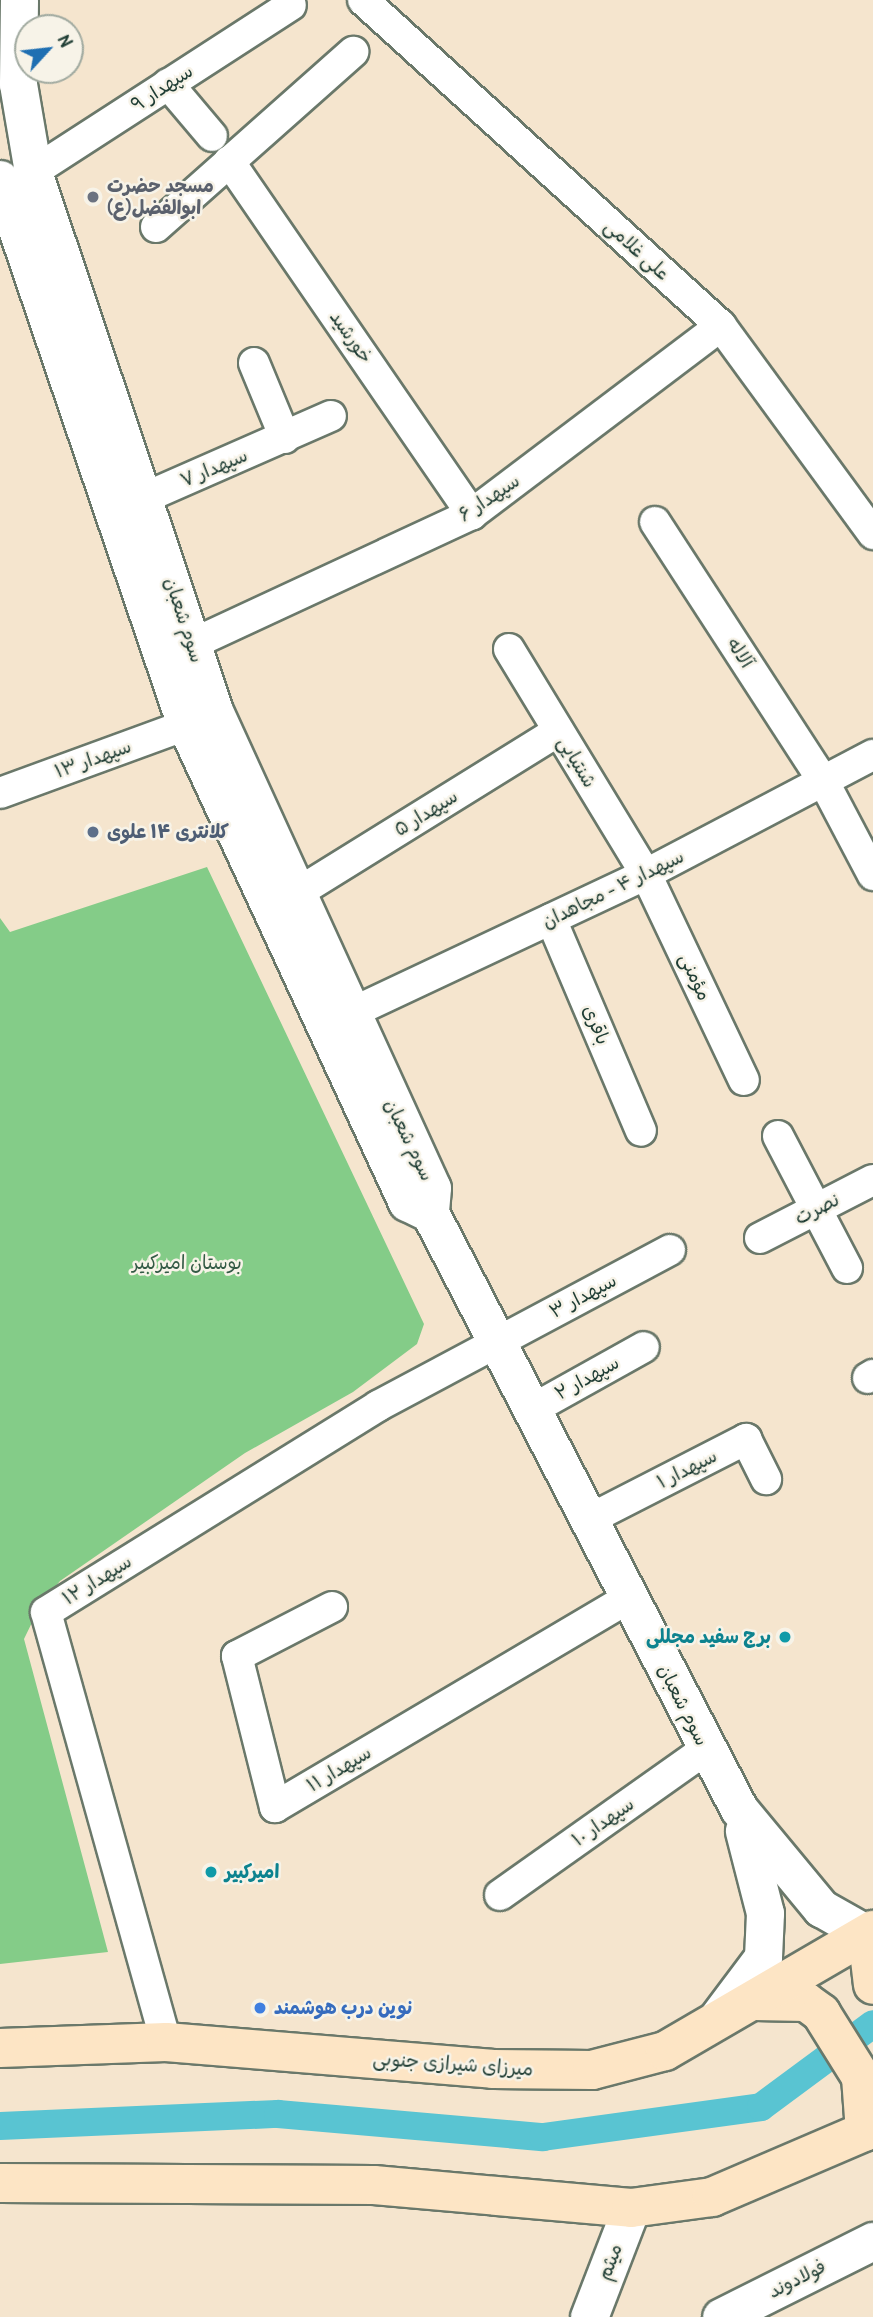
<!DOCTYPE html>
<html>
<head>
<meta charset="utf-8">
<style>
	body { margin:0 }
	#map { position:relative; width:873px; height:2317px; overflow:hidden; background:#f5e5ce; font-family:"Patrick Hand","Playpen Sans Arabic",sans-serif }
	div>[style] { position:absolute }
	.green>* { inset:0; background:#84cc88 }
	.canal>* { height:28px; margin:-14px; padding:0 14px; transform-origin:14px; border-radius:14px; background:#59c4d2 }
	.roads { filter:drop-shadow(2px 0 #6a786a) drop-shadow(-2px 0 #6a786a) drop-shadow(0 2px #6a786a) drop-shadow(0 -2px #6a786a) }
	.minor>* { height:30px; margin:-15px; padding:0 15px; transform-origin:15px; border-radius:15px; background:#fff }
	.tertiary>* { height:37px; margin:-18.5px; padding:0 18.5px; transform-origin:18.5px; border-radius:18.5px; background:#fff }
	.secondary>* { height:38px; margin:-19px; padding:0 19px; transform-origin:19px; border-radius:19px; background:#fde5c5 }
	.dots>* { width:19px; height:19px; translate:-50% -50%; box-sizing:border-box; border:4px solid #f7f3e8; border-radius:50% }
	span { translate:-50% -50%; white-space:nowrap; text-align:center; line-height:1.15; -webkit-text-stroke:5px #f7f3e8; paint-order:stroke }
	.street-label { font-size:19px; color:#1f3d34 }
	.worship-label { font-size:19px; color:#5b616d; font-weight:700 }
	.left { translate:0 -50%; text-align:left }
	.service-label { font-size:19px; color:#4e5e75; font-weight:700 }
	.park-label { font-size:19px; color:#335a45 }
	.culture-label { font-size:19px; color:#0d838f; font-weight:700 }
	.right { translate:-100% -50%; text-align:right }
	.shop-label { font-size:19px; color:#366cbe; font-weight:700 }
	.north { position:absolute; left:14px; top:14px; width:70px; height:70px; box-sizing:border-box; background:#f7f3e8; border:2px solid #a1aaa0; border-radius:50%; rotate:63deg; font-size:19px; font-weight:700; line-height:28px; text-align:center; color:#1f3d34 }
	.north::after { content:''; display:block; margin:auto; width:24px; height:32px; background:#1f6fb2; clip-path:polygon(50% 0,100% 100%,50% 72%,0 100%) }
</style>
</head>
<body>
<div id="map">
	<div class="green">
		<div style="clip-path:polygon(207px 867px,424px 1324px,417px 1344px,353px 1392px,245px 1453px,60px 1581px,41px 1604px,24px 1639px,108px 1952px,0 1964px,0 918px,10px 932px)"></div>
	</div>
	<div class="canal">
		<div style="left:0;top:2126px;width:278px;rotate:-2.5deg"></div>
		<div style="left:278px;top:2114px;width:266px;rotate:5deg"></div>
		<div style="left:543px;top:2137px;width:220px;rotate:-7.8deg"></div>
		<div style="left:761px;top:2107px;width:139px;rotate:-36.5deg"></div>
	</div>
	<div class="roads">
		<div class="minor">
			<div style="left:363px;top:0;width:484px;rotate:42.3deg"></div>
			<div style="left:721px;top:326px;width:258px;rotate:53.8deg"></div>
			<div style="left:168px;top:84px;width:68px;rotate:49.8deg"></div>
			<div style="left:229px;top:161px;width:429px;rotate:55.5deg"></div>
			<div style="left:33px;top:172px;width:307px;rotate:-32.9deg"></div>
			<div style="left:156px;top:227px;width:264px;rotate:-41.6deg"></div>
			<div style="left:254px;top:363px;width:81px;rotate:67.5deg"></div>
			<div style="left:144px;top:498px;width:204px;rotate:-23.7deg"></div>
			<div style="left:655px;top:522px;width:312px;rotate:57deg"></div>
			<div style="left:825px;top:784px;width:103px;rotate:62.2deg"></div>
			<div style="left:192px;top:644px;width:309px;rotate:-24.9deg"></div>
			<div style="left:472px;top:514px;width:312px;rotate:-37.1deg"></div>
			<div style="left:509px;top:649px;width:263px;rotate:58.7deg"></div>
			<div style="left:646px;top:874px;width:228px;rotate:64.6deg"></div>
			<div style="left:0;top:793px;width:198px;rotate:-20.1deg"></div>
			<div style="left:294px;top:895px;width:311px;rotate:-31.8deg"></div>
			<div style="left:551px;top:919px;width:230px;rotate:67deg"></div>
			<div style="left:349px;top:1014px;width:328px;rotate:-25.2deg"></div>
			<div style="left:646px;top:874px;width:256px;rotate:-27.7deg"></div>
			<div style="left:778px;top:1136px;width:149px;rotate:62.4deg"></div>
			<div style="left:760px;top:1238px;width:127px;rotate:-27.2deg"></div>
			<div style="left:868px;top:1378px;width:6px;rotate:-31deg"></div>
			<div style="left:531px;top:1410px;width:129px;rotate:-29.1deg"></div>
			<div style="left:588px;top:1520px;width:178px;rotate:-27.1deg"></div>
			<div style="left:746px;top:1439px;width:45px;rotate:63.4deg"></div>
			<div style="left:332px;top:1607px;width:107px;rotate:152.7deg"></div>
			<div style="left:237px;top:1656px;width:156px;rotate:75.9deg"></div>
			<div style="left:275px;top:1807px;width:410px;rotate:-30.6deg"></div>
			<div style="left:500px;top:1895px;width:252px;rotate:-35.3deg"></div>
			<div style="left:166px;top:2042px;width:446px;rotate:-105.6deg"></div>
			<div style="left:46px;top:1612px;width:391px;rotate:-31.8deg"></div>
			<div style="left:378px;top:1406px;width:331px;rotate:-28.1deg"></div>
		</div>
		<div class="tertiary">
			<div style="left:19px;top:0;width:84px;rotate:90.7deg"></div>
			<div style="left:18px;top:84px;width:89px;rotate:80.3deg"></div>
			<div style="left:33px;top:172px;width:569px;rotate:71.44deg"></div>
			<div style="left:214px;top:711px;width:524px;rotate:65.44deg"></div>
			<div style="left:432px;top:1188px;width:25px;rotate:95deg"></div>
			<div style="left:430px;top:1213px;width:671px;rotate:62.6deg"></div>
			<div style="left:739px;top:1809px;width:129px;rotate:50.4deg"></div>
			<div style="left:821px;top:1908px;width:53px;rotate:29.5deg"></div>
			<div style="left:0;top:179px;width:577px;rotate:71.19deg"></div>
			<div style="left:186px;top:725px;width:526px;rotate:65.14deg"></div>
			<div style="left:407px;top:1202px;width:25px;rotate:26deg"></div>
			<div style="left:718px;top:2017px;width:75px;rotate:-53.1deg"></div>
			<div style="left:763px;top:1957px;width:44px;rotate:-87.4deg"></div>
			<div style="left:765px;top:1913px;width:85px;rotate:-104.4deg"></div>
			<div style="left:589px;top:2317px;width:117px;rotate:-68.9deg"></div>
			<div style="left:721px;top:2317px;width:170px;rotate:-26.6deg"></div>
		</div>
		<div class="secondary">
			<div style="left:867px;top:1934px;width:51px;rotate:83.3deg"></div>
			<div style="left:755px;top:2001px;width:51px;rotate:1.1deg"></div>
			<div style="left:806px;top:2002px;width:19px;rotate:36deg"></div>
			<div style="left:821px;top:2013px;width:75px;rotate:58deg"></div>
			<div style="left:861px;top:2077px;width:55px;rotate:85.8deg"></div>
			<div style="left:0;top:2048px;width:166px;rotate:-2.1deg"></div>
			<div style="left:166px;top:2042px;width:328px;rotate:4.7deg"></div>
			<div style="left:493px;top:2069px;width:99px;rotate:0.6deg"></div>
			<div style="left:592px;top:2070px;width:75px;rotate:-14.6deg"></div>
			<div style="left:665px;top:2051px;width:241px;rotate:-30.2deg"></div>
			<div style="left:0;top:2183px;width:374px;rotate:0.3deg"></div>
			<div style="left:374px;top:2185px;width:258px;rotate:5.1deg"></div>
			<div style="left:631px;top:2208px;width:82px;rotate:-7.7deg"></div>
			<div style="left:712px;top:2197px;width:175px;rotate:-23.2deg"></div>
		</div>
	</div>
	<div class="dots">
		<div style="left:93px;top:197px;background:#6b7280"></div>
		<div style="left:93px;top:832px;background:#5c6f8a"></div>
		<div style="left:785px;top:1637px;background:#0f9aa8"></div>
		<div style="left:211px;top:1872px;background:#0f9aa8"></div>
		<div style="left:260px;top:2008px;background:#3f7fe0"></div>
	</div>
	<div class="street-label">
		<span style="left:162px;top:88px;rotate:-33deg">سپهدار ۹</span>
		<span style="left:637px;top:250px;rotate:42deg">علی غلامی</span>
		<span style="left:351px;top:337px;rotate:55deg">خورشید</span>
		<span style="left:214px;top:468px;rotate:-23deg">سپهدار ۷</span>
		<span style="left:489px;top:498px;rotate:-34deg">سپهدار ۶</span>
		<span style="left:184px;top:620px;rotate:72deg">سوم شعبان</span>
		<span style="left:740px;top:653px;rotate:57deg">آلاله</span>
		<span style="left:93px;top:759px;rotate:-20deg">سپهدار ۱۳</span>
		<span style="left:577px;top:762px;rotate:59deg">شنتیایی</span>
		<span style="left:426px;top:813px;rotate:-32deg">سپهدار ۵</span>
		<span style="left:613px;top:889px;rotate:-26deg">سپهدار ۴ - مجاهدان</span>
		<span style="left:695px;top:977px;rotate:65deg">مؤمنی</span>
		<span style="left:596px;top:1025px;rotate:67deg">باقری</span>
		<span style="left:409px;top:1140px;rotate:64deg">سوم شعبان</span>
		<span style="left:817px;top:1209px;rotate:-27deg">نصرت</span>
		<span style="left:583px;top:1296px;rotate:-28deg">سپهدار ۳</span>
		<span style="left:587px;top:1378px;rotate:-29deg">سپهدار ۲</span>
		<span style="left:687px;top:1469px;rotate:-27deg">سپهدار ۱</span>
		<span style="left:97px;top:1580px;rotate:-32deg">سپهدار ۱۲</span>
		<span style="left:683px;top:1705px;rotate:63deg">سوم شعبان</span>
		<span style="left:339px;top:1769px;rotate:-31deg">سپهدار ۱۱</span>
		<span style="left:603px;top:1822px;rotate:-35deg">سپهدار ۱۰</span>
		<span style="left:453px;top:2064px;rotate:4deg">میرزای شیرازی جنوبی</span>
		<span style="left:610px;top:2262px;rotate:-69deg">میثم</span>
		<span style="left:797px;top:2279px;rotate:-27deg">فولادوند</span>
	</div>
	<div class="worship-label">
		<span class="left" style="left:107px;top:197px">مسجد حضرت<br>ابوالفضل(ع)</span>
	</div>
	<div class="service-label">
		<span class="left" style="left:107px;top:832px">کلانتری ۱۴ علوی</span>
	</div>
	<div class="park-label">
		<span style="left:187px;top:1263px">بوستان امیرکبیر</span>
	</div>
	<div class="culture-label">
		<span class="right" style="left:771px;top:1637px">برج سفید مجللی</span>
		<span class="left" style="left:225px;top:1872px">امیرکبیر</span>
	</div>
	<div class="shop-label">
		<span class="left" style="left:274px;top:2008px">نوین درب هوشمند</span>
	</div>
	<div class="north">N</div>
</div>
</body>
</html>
